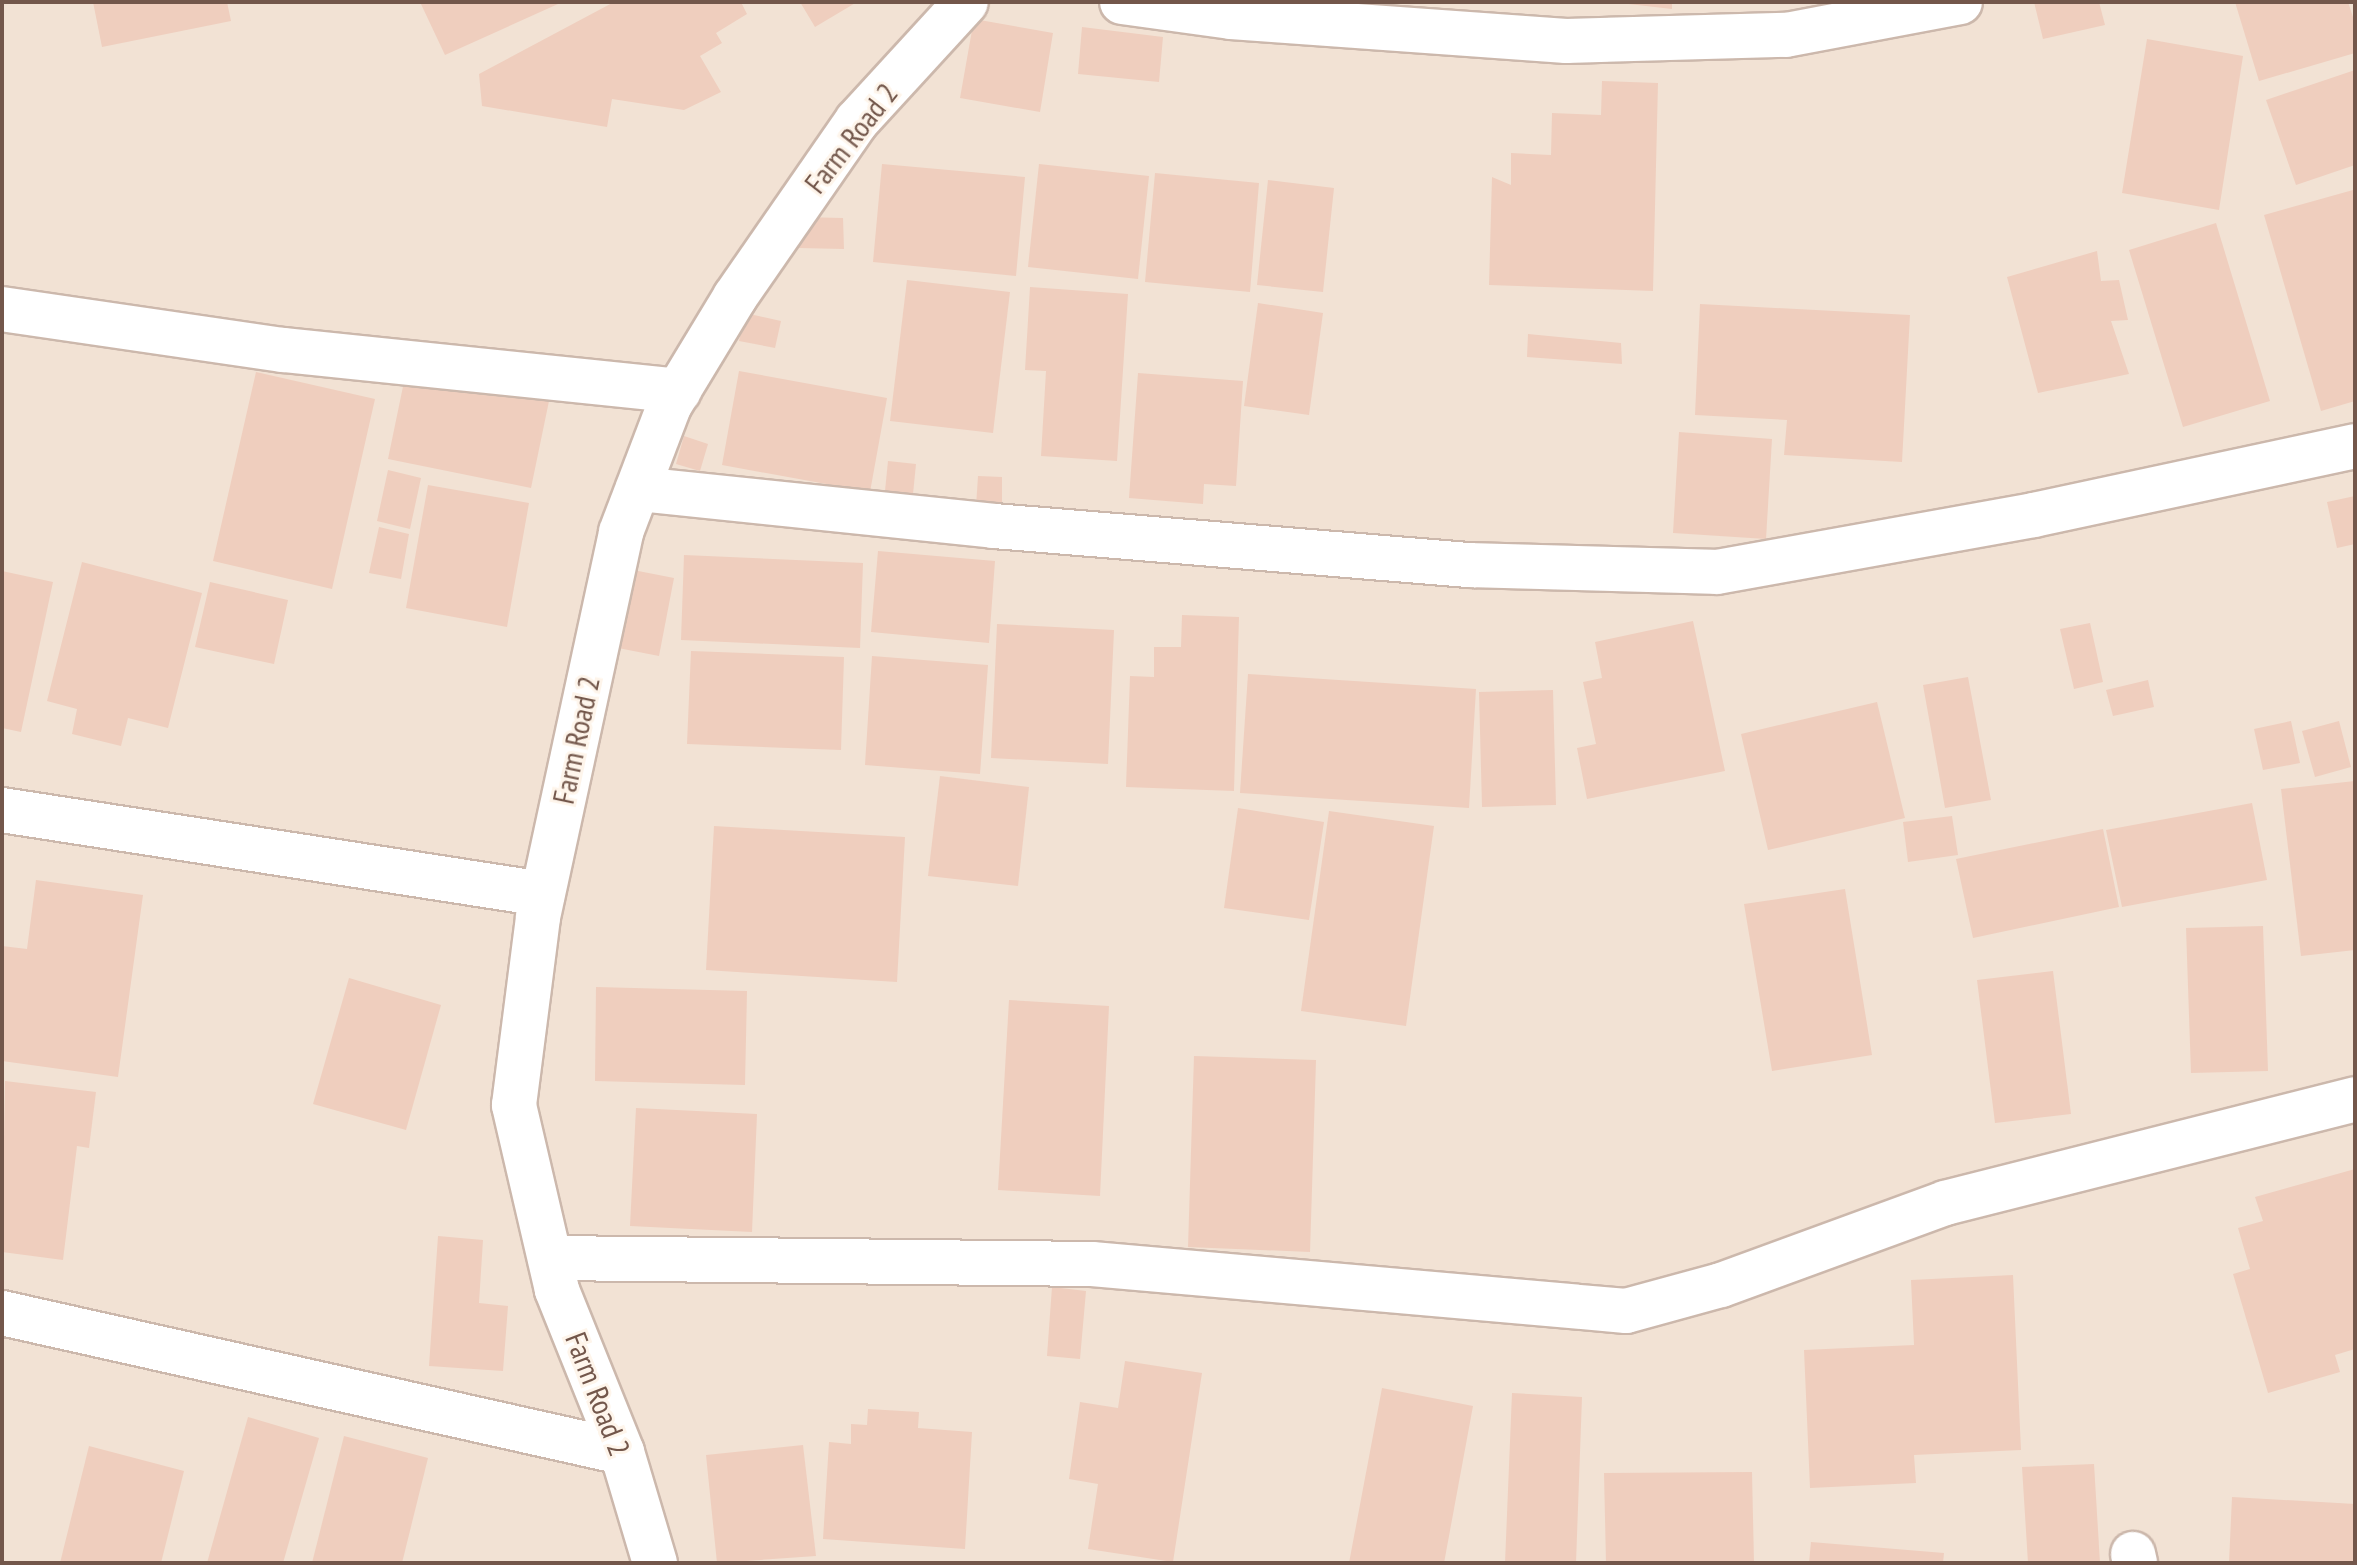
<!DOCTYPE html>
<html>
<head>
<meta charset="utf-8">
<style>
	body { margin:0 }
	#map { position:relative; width:2357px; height:1565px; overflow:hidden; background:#fbf1e5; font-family:"PT Sans Narrow",sans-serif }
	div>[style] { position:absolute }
	.residential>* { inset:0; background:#f2e2d4 }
	.building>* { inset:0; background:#efcebe }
	.roads { filter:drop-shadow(2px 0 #ccb8ac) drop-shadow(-2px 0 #ccb8ac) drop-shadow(0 2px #ccb8ac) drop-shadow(0 -2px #ccb8ac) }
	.minor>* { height:44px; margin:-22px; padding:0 22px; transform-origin:22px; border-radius:22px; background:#fff }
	span { translate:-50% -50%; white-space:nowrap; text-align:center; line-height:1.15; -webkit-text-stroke:6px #fef5eb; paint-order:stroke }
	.street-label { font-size:30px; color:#73574b }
	.frame { position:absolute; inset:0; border:4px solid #73574b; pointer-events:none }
</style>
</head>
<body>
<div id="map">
	<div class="residential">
		<div style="clip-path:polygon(2px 2px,2355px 2px,2355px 1563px,2px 1563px)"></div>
	</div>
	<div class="building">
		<div style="clip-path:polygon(93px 2px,227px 2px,231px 21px,102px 47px)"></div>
		<div style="clip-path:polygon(420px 2px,557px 2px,558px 4px,445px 55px)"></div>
		<div style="clip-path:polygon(614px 2px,741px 2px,747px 14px,716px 33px,722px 43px,700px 56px,721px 92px,684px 110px,612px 99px,607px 127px,482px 106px,479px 74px)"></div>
		<div style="clip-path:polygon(800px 2px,857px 2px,815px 27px)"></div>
		<div style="clip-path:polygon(1611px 2px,1672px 2px,1672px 9px)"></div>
		<div style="clip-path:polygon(2034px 2px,2099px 2px,2105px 25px,2043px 39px)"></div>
		<div style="clip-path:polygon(2235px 2px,2348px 2px,2355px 23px,2355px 53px,2259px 81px)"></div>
		<div style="clip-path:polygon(974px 19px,1053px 33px,1040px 112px,960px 98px)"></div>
		<div style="clip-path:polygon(1082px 27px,1163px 37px,1159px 82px,1078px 74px)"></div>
		<div style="clip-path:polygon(2147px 39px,2243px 56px,2219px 210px,2122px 193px)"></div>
		<div style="clip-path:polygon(2355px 70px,2355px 165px,2296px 185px,2266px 100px)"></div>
		<div style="clip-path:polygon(1602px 81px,1658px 83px,1653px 291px,1489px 285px,1492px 177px,1511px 185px,1511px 153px,1551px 155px,1552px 113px,1601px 115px)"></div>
		<div style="clip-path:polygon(882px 164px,1025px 177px,1016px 276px,873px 262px)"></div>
		<div style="clip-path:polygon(1039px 164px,1149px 176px,1138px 279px,1028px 267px)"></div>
		<div style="clip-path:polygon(1155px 173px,1259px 183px,1250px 292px,1145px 282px)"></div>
		<div style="clip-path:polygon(1268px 180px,1334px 188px,1323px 292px,1257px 285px)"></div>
		<div style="clip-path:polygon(2353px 190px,2355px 401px,2321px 411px,2264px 215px)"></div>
		<div style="clip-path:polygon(800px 217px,843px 218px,844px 249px,799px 248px)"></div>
		<div style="clip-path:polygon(2216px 223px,2270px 401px,2183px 427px,2129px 250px)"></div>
		<div style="clip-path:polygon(2097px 251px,2101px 281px,2119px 280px,2128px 320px,2111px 321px,2129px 374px,2038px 393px,2007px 277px)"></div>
		<div style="clip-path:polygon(907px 280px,1010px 292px,993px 433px,890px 421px)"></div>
		<div style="clip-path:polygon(1030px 287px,1128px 294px,1117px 461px,1041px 456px,1046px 371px,1025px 370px)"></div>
		<div style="clip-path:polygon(1258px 303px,1323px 313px,1309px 415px,1244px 406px)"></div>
		<div style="clip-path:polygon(1700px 304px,1910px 315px,1902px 462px,1784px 455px,1787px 420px,1695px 415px)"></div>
		<div style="clip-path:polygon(745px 313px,781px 321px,775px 348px,739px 341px)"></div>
		<div style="clip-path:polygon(1528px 334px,1621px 343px,1622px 364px,1527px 357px)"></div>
		<div style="clip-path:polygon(739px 371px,887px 398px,870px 492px,722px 465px)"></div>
		<div style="clip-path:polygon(256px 372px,375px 399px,332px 589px,213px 561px)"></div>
		<div style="clip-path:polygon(406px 372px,549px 401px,531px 488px,388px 459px)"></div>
		<div style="clip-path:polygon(1138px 373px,1243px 381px,1236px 486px,1204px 484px,1203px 504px,1129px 498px)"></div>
		<div style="clip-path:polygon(1679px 432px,1772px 439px,1766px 539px,1673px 533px)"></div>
		<div style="clip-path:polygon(684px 436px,708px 444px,700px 471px,676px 464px)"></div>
		<div style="clip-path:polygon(888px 461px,916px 464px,913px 494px,885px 491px)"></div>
		<div style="clip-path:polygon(388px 470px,421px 478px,410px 529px,377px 521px)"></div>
		<div style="clip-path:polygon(978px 476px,1002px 477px,1002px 507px,976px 507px)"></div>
		<div style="clip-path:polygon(428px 485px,529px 503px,507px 627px,406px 608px)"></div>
		<div style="clip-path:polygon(2355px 496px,2355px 544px,2337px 548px,2327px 502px)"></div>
		<div style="clip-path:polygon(379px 527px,409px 534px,401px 579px,369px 573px)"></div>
		<div style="clip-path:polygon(878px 551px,995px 561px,989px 643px,871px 632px)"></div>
		<div style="clip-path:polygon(684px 555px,863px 563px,860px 648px,681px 640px)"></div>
		<div style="clip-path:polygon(82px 562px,202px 593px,168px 728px,128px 718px,121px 746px,72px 734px,77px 709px,47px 701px)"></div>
		<div style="clip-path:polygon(628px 569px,674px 578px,659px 656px,613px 647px)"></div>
		<div style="clip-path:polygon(2px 571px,53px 582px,21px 732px,2px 728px)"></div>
		<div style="clip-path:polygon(210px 582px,288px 600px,274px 664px,195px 647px)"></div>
		<div style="clip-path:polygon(1182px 615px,1239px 617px,1234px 791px,1126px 787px,1130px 676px,1154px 677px,1154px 647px,1181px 647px)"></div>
		<div style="clip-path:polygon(1693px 621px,1725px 771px,1587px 799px,1577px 748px,1596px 744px,1583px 682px,1602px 678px,1595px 642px)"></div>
		<div style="clip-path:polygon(2090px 623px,2103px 682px,2074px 689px,2060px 629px)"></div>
		<div style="clip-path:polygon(997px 624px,1114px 630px,1108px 764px,991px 758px)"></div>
		<div style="clip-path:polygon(691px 651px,844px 657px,841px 750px,687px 744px)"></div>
		<div style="clip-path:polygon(872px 656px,988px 665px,980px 774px,865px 765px)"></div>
		<div style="clip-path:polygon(1248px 674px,1476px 689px,1469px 808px,1240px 793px)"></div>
		<div style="clip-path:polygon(1968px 677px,1991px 800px,1945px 808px,1923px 685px)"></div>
		<div style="clip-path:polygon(2148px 680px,2154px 707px,2113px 716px,2106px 690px)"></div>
		<div style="clip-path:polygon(1553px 690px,1556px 805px,1482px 807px,1479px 692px)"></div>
		<div style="clip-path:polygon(1877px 702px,1905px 818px,1768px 850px,1741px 734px)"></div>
		<div style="clip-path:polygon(2291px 721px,2300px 763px,2263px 770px,2254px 729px)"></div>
		<div style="clip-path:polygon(2339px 721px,2351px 767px,2315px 777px,2302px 731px)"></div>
		<div style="clip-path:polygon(940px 776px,1029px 787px,1018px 886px,928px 876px)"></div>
		<div style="clip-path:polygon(2355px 781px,2355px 950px,2301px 956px,2281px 789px)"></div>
		<div style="clip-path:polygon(2252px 803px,2267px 880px,2122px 907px,2106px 830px)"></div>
		<div style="clip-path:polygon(1238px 808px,1324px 822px,1309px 920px,1224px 908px)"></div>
		<div style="clip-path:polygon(1329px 811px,1434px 826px,1406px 1026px,1301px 1011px)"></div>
		<div style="clip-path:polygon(1952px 816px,1958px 855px,1908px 862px,1903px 822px)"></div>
		<div style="clip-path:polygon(714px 826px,905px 837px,897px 982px,706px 970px)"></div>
		<div style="clip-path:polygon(2103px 829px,2119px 907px,1973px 938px,1956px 859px)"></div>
		<div style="clip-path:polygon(36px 880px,143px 895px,118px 1077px,2px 1061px,2px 946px,27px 949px)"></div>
		<div style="clip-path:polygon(1845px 889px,1872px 1055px,1772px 1071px,1744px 904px)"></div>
		<div style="clip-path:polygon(2263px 926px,2268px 1071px,2191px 1073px,2186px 928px)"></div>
		<div style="clip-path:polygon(2053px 971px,2071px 1114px,1995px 1123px,1977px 980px)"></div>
		<div style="clip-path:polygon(349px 978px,441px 1005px,406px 1130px,313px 1104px)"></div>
		<div style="clip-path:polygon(596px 987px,747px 991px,745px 1085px,595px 1081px)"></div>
		<div style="clip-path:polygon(1009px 1000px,1109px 1006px,1100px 1196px,998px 1190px)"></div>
		<div style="clip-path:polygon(1194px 1056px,1316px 1060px,1310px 1252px,1188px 1247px)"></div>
		<div style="clip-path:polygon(5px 1081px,96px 1092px,89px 1148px,77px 1146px,63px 1260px,2px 1252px)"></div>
		<div style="clip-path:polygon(636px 1108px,757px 1114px,752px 1232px,630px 1226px)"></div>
		<div style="clip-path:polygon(2355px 1169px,2355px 1349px,2335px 1355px,2340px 1372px,2268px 1393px,2233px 1274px,2250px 1269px,2238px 1228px,2263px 1221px,2255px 1197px)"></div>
		<div style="clip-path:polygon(438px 1236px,483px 1240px,479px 1303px,508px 1306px,503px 1371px,429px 1366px)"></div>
		<div style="clip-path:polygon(2013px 1275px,2021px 1450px,1914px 1455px,1916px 1483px,1810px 1488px,1804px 1350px,1914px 1345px,1911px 1280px)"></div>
		<div style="clip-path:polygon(1052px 1287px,1086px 1291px,1080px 1359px,1047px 1356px)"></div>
		<div style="clip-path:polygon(1125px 1361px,1202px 1373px,1173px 1562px,1088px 1549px,1098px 1484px,1069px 1479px,1080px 1402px,1118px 1408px)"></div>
		<div style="clip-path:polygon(1382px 1388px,1473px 1406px,1444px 1563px,1349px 1563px)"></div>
		<div style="clip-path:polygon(1512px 1393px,1582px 1397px,1576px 1563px,1505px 1563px)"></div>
		<div style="clip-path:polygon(868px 1409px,919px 1412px,918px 1428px,972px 1432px,965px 1549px,823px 1539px,829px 1442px,851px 1444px,851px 1424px,867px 1425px)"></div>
		<div style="clip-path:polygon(248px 1417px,319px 1438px,283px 1563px,207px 1563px)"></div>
		<div style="clip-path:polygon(344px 1436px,428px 1458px,402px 1563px,312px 1563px)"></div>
		<div style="clip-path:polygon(803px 1445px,816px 1556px,717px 1563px,706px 1455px)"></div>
		<div style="clip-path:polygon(89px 1446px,184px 1471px,161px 1563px,60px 1563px)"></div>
		<div style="clip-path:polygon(2094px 1464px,2100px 1563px,2028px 1563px,2022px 1467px)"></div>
		<div style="clip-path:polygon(1752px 1472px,1754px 1563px,1606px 1563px,1604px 1473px)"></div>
		<div style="clip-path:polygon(2232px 1497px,2355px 1504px,2355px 1563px,2229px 1563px)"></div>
		<div style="clip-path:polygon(1811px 1542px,1944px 1553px,1943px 1563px,1809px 1563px)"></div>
	</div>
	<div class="roads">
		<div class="minor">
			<div style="left:1122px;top:2px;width:110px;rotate:7.8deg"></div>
			<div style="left:1231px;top:17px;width:336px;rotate:4.1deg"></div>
			<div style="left:1566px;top:41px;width:220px;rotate:-1.6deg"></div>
			<div style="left:1786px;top:35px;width:177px;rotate:-10.7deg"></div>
			<div style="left:2px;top:309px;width:284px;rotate:8.3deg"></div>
			<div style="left:283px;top:350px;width:398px;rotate:5.9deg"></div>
			<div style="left:638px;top:489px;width:358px;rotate:5.9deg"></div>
			<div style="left:994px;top:526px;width:480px;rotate:4.7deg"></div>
			<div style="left:1472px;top:565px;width:245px;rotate:1.6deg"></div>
			<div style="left:1717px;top:572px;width:322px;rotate:-10.2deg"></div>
			<div style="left:2034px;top:515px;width:328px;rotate:-12.1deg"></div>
			<div style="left:2px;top:810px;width:547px;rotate:8.83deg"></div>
			<div style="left:550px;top:1258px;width:542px;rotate:0.63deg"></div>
			<div style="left:1092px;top:1264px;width:536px;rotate:5.03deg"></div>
			<div style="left:1626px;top:1311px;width:98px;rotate:-15.3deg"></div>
			<div style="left:1721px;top:1285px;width:239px;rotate:-20.1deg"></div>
			<div style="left:1945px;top:1203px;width:423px;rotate:-14.2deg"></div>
			<div style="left:2px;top:1313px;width:635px;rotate:12.64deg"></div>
			<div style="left:2133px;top:1554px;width:9px;rotate:77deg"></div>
			<div style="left:655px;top:1563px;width:116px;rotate:-106.6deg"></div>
			<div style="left:622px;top:1452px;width:175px;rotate:-111.9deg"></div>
			<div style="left:557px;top:1290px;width:190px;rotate:-103.1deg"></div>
			<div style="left:514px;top:1105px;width:190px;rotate:-82.7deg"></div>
			<div style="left:538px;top:917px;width:394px;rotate:-77.8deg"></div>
			<div style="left:621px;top:532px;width:135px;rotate:-69.1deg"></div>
			<div style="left:669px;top:406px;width:127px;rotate:-58.8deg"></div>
			<div style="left:735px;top:297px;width:214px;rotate:-55.3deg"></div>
			<div style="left:857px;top:121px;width:161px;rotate:-47.5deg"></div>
		</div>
	</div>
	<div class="street-label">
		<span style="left:851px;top:138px;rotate:-52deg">Farm Road 2</span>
		<span style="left:576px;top:740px;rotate:-78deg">Farm Road 2</span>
		<span style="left:598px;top:1394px;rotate:69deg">Farm Road 2</span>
	</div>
	<div class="frame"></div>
</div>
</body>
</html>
